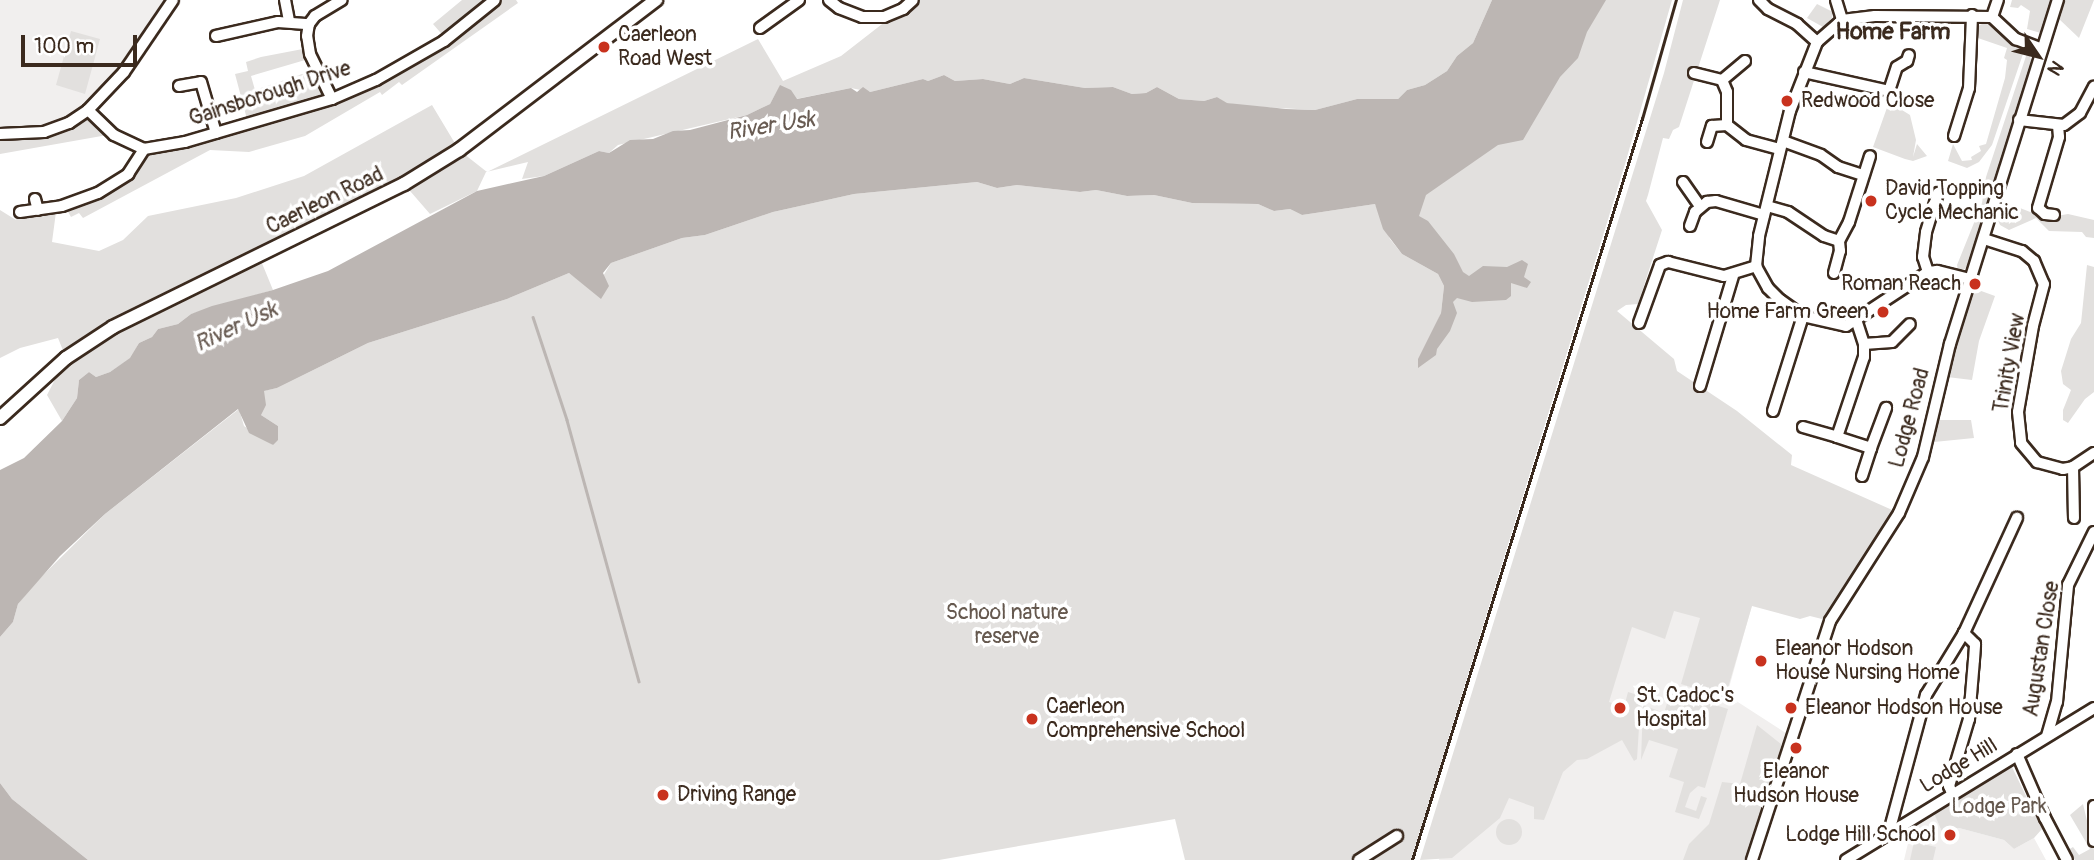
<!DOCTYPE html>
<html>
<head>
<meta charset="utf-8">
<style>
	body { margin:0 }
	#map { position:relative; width:2094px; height:860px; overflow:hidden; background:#fff; font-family:Pangolin,sans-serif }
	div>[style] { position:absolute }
	.built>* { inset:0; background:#f1efee }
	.green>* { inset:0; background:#e2e0de }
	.round { border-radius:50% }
	.water>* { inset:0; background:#bcb6b3 }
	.stream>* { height:2.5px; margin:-1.25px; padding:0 1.25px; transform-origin:1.25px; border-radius:1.25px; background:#bcb6b3 }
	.roads { filter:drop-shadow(2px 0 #3b2a1e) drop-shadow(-2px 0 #3b2a1e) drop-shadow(0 2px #3b2a1e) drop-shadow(0 -2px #3b2a1e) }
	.minor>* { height:10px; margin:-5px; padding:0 5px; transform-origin:5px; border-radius:5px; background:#fff }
	.major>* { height:12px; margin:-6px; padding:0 6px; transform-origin:6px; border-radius:6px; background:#fff }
	.rail>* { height:2.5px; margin:-1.25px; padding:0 1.25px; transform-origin:1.25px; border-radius:1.25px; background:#3b2a1e }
	.dots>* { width:19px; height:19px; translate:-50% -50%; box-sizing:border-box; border:4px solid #fff; border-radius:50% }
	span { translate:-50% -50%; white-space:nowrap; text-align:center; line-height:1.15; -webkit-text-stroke:7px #fff; paint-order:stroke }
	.poi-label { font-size:21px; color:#3b2a1e }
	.left { translate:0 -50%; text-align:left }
	.right { translate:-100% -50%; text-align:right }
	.street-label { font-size:21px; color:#3b2a1e }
	.park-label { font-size:21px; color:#65584e }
	.neighbourhood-label { font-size:23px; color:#3b2a1e; font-weight:700 }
	.water-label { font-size:23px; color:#685b52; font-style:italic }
	.north { position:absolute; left:2003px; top:21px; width:70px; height:70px; -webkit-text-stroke:5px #fff; paint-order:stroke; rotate:125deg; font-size:19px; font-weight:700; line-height:28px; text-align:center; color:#3b2a1e }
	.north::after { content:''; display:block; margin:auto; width:24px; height:32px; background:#3b2a1e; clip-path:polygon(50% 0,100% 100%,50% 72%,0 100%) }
	.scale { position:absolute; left:21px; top:35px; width:116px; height:32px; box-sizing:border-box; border:4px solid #3b2a1e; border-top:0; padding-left:9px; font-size:21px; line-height:24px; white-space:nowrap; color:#3b2a1e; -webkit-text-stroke:5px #fff; paint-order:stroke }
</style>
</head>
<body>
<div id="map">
	<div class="built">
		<div style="clip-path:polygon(0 0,173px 0,111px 89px,55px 129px,0 134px)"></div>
		<div style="clip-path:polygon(1764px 562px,1727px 695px,1792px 737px,1752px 860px,1439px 860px,1518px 624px)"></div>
		<div style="clip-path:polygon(1935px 815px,1942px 832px,1959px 828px,2004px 840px,2014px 849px,2034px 838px,2046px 860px,1904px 860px,1909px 839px,1917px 833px,1912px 825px)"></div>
	</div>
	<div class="green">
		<div style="clip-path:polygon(462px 0,516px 0,518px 3px,402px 85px,399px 82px,382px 95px,380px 92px,305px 136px,249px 152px,210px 150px,83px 218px,79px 213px,71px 217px,67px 210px,56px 212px,52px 242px,99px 251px,123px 240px,148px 216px,236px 198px,304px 176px,432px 105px,459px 150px,487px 172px,758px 39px,783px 81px,841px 56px,913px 0,1492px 0,1473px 43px,1457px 56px,1447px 71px,1425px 85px,1407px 90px,1398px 99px,1357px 99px,1315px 110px,1246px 106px,1226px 103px,1217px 97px,1204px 101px,1179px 99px,1157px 87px,1146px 93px,1132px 94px,1113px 87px,1085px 88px,1024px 78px,1010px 84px,983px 79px,955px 81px,944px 75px,928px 81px,923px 79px,870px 92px,851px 88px,796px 99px,780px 86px,770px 104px,747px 115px,618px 145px,609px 153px,599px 151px,544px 176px,522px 179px,528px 162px,486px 172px,477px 191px,430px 214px,404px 184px,259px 256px,273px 290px,191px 314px,178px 324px,158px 329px,152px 337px,139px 343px,131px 358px,110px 372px,96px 377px,89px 372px,79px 380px,77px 398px,62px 421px,47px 395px,66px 358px,58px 338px,20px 348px,0 358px,0 210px,16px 220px,20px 212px,48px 209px,116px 183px,144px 149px,248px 123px,235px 74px,248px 71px,246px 62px,261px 57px,308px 48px,312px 58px,251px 76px,255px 90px,317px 69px,332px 98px,446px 39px,433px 24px)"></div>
		<div style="clip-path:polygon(1572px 0,1672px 0,1625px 164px,1411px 860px,1185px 860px,1175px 819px,939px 860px,88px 860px,12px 799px,0 783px,0 637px,13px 622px,18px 604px,34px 584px,105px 514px,239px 409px,244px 426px,273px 445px,278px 426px,261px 415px,263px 391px,277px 388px,368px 343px,507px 299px,569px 273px,594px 291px,611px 263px,682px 238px,705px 235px,773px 212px,854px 194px,977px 182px,997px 188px,1017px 185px,1080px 192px,1096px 190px,1127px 196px,1154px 195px,1192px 203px,1258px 204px,1274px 211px,1290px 209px,1302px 215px,1375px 204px,1390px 239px,1402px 254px,1438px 274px,1444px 286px,1441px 313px,1432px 334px,1433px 342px,1451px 287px,1395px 215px)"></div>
		<div style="clip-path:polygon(1683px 0,1720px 0,1679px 127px,1673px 130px,1669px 139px,1663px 138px,1648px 195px,1646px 201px,1662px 230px,1638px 304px,1626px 305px,1617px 311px,1674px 359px,1677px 371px,1737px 411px,1792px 455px,1791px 465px,1899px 513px,1830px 621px,1810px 616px,1800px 619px,1752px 606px,1725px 698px,1681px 684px,1700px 618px,1674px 611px,1665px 639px,1632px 627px,1609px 702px,1624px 707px,1628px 692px,1641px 696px,1637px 759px,1634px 761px,1622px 740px,1587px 759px,1577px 760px,1563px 772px,1544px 820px,1534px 819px,1534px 807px,1509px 798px,1500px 818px,1452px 858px,1420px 860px,1664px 73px)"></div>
		<div style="clip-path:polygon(2012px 0,2052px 0,2041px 33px,2027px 29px,2030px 11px,2021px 5px,2018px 8px,2010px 7px)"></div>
		<div style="clip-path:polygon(2063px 0,2094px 0,2079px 38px,2058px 18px)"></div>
		<div style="clip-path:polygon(1817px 4px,1833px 12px,1832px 18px,1823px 27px,1807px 18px)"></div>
		<div style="clip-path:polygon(1986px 22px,2024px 51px,1992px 145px,1979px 162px,1967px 168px,1948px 161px,1953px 144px,1962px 161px,1972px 160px,1971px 157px,1981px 151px,1979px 146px,1986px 144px,2005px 78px,2007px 60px,2004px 58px,2007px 48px,1975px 37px,1978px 26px)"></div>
		<div style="clip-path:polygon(71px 31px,100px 39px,85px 94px,56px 85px)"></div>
		<div style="clip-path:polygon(2028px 50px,2032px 63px,1972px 257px,1965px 269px,1958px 270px,1957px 265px,1982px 203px,1986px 177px)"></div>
		<div style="clip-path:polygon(1889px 102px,1910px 115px,1916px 140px,1913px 157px,1917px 144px,1927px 156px,1913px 161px,1905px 159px,1873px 147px)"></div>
		<div style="clip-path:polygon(88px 110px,113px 134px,0 154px,0 134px,27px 135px)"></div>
		<div style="clip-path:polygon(2020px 208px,2045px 218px,2068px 214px,2094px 220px,2094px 238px,2086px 237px,2082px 232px,2049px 231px,2036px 218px,2009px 230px,2000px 225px,1998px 220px,2000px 216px)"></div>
		<div style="clip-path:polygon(2087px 265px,2094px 267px,2094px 392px,2085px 399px,2068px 423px,2063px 420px,2063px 410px,2071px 390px,2063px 384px,2061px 371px,2071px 339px,2081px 323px)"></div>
		<div style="clip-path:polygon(1973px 288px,1995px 296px,1979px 341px,1972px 380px,1947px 377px)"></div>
		<div style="clip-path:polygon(1939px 420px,1971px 420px,1974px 438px,1934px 442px)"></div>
		<div style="clip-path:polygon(1671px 691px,1728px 709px,1705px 788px,1698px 786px,1690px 793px,1685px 807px,1696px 811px,1701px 796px,1707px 798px,1699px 819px,1675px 812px,1684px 782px,1669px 777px,1678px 749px,1649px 740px,1641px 760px,1643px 705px,1664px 713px)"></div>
		<div style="clip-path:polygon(1757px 725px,1781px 744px,1781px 753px,1745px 860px,1683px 860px,1689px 844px,1709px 824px,1722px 782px,1740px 784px)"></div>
		<div style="clip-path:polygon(2012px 767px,2042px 829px,2034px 838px,2014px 849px,2004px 840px,1959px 828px,1942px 832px,1933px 811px)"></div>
		<div style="clip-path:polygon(2083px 804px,2094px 850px,2094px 860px,2075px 860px,2068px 850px,2073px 847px,2079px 855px,2090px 849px,2070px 815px)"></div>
		<div class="round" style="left:1496px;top:819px;width:26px;height:26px"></div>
		<div style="clip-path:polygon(1914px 842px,1936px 847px,1933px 860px,1910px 860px)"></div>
	</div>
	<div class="water">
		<div style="clip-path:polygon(1492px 0,1606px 0,1587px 32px,1578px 58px,1560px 77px,1523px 140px,1498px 145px,1426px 195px,1419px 216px,1428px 221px,1454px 254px,1463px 272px,1469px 276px,1483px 266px,1507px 267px,1522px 260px,1528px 264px,1524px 277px,1531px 282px,1527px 288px,1511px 283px,1511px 296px,1506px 300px,1472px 302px,1457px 298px,1453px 302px,1457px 313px,1450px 331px,1437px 349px,1436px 355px,1418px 368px,1418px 359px,1441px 313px,1444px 286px,1438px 274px,1402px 254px,1383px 229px,1375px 204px,1302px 215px,1290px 209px,1274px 211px,1258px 204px,1192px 203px,1154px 195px,1127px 196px,1096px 190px,1080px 192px,1017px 185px,997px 188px,977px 182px,854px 194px,773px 212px,705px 235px,682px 238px,611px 263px,603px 273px,609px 286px,601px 299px,569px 273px,507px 299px,368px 343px,277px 388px,264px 391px,266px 405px,261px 415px,278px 426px,278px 440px,273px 445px,249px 433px,238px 409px,105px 514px,60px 556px,18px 604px,13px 622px,0 637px,0 470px,24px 458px,62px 421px,77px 398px,79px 380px,89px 372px,96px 377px,110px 372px,130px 358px,139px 343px,152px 337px,158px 329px,178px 324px,191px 314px,212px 306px,273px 290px,328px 271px,477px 191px,544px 176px,599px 151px,609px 153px,630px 140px,653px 139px,673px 131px,690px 130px,747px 115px,770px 104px,780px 85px,791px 90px,797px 99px,851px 88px,857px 92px,863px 87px,870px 92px,923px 79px,928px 81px,944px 75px,955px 81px,983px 79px,1010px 84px,1024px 78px,1085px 88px,1113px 87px,1132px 94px,1146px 93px,1157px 87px,1179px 99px,1204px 101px,1217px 97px,1227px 103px,1286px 109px,1315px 110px,1357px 99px,1398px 99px,1407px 90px,1425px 85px,1447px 71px,1457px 56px,1473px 43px)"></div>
		<div style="clip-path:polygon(0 783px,12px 799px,88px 860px,0 860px)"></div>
	</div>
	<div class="stream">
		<div style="left:533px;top:317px;width:108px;rotate:71.7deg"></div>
		<div style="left:567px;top:420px;width:271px;rotate:74.6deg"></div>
	</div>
	<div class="roads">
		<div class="minor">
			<div style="left:285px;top:0;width:21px;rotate:79deg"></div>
			<div style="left:829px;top:0;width:13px;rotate:39deg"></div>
			<div style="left:839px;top:8px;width:25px;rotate:21deg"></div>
			<div style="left:862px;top:17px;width:22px"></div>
			<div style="left:884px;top:17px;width:21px;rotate:-23deg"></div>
			<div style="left:903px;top:9px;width:13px;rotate:-42deg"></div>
			<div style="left:1759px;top:0;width:13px;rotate:45deg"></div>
			<div style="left:1768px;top:9px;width:33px;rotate:27deg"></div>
			<div style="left:1797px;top:24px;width:27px;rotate:42deg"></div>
			<div style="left:1836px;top:0;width:21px;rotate:73deg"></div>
			<div style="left:1992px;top:17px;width:18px;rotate:-71deg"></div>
			<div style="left:760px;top:28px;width:48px;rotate:-35.7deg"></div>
			<div style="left:216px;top:36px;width:64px;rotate:-12.7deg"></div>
			<div style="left:278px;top:22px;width:31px;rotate:4deg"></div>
			<div style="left:1745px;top:61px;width:30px;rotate:140deg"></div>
			<div style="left:1722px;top:80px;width:13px;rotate:67deg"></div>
			<div style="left:1727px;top:92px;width:33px;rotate:90deg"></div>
			<div style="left:1727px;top:125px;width:24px;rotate:38deg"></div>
			<div style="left:1746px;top:140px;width:35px;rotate:15deg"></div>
			<div style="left:1804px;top:72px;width:87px;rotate:12.6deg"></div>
			<div style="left:1889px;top:91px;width:25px;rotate:-72deg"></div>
			<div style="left:1897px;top:67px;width:12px;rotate:-31deg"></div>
			<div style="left:1907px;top:61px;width:6px;rotate:-72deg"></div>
			<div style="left:1694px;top:73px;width:29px;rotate:14deg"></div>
			<div style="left:179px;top:86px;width:22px;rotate:-10deg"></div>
			<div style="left:201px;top:82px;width:53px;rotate:73.6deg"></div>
			<div style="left:332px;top:99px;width:50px;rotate:-116.1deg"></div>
			<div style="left:310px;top:54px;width:18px;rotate:-99deg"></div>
			<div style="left:307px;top:36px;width:12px;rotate:-81deg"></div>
			<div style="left:309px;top:24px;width:10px;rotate:-53deg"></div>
			<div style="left:315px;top:16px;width:31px;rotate:-31deg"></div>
			<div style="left:88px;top:110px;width:36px;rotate:44deg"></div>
			<div style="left:114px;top:135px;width:33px;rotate:25deg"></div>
			<div style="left:144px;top:149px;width:42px;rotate:-9.7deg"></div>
			<div style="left:185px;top:142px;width:153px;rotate:-16.3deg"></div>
			<div style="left:332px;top:99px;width:48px;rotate:-23.4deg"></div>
			<div style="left:376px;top:80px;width:78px;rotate:-29.8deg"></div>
			<div style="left:444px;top:41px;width:65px;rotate:-38.8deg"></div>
			<div style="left:2019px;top:120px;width:45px;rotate:6.3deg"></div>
			<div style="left:2064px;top:125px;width:20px;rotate:-37deg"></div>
			<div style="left:2080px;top:113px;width:30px;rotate:-62deg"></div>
			<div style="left:0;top:134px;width:44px;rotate:-2.6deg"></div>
			<div style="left:44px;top:132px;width:27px;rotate:-20deg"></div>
			<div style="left:69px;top:123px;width:23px;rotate:-34deg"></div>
			<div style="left:88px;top:110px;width:52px;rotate:-46.5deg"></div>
			<div style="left:124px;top:72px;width:87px;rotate:-55.8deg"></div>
			<div style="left:1954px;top:136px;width:50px;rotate:-72.6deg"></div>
			<div style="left:1969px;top:88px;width:73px;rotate:-87.6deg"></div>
			<div style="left:1783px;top:141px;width:40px;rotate:20.2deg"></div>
			<div style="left:1821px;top:155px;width:21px;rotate:35deg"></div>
			<div style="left:1838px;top:167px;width:26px;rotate:18deg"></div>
			<div style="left:1707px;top:142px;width:17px;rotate:-73deg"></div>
			<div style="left:1712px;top:126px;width:15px;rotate:-4deg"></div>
			<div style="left:1683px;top:182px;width:29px;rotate:55deg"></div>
			<div style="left:35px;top:199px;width:11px;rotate:75deg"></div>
			<div style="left:1767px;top:206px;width:22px;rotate:16deg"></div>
			<div style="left:1788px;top:212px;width:43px;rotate:33.7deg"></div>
			<div style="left:1824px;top:236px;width:16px;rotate:18deg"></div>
			<div style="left:20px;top:212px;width:42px;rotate:-8.1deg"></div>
			<div style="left:62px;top:206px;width:38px;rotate:-20deg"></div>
			<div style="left:98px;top:193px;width:36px;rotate:-32deg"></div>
			<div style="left:128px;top:174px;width:30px;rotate:-57deg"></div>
			<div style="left:2054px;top:215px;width:9px;rotate:-174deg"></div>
			<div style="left:2045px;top:214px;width:9px;rotate:-139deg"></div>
			<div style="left:2038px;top:208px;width:74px;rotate:-73.5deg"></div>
			<div style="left:2059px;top:137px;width:11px;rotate:-95deg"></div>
			<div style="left:1690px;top:226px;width:15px;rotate:-70deg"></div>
			<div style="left:1695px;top:212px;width:16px;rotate:-40deg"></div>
			<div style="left:1707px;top:202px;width:9px;rotate:-6deg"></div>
			<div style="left:1716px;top:201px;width:50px;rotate:16.3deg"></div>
			<div style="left:1984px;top:239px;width:40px;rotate:18deg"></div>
			<div style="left:2022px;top:251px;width:16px;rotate:40deg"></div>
			<div style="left:2034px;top:261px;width:25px;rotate:67deg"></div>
			<div style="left:2044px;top:284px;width:43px;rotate:104.7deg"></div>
			<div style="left:2033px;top:326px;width:87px;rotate:99.9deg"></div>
			<div style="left:2018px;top:412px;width:31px;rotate:84deg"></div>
			<div style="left:2021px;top:443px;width:25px;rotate:50deg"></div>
			<div style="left:2037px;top:462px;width:27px;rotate:15deg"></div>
			<div style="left:2063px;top:469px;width:10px;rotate:-11deg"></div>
			<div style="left:2073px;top:467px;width:25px;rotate:-34deg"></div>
			<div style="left:1928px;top:272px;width:16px;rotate:-108deg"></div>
			<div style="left:1923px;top:257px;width:25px;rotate:-83deg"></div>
			<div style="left:1926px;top:232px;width:41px;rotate:-72.9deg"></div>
			<div style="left:1834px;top:273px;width:23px;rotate:-75deg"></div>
			<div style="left:1840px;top:251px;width:10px;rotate:-96deg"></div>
			<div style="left:1839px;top:241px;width:21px;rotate:-62deg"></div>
			<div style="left:1849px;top:222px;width:69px;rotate:-72.3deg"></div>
			<div style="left:1970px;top:279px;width:34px;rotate:-166deg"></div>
			<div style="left:1937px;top:271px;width:9px;rotate:174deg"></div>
			<div style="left:1928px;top:272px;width:98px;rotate:146.6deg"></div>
			<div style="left:1846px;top:326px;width:44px;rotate:-166.9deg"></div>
			<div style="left:1803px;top:316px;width:28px;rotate:-145deg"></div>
			<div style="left:1780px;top:300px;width:17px;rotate:-135deg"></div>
			<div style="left:1768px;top:288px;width:25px;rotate:-119deg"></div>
			<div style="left:1756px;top:266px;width:30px;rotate:-84deg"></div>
			<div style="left:1759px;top:236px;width:129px;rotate:-76.1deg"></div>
			<div style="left:1790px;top:111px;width:74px;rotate:-68.6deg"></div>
			<div style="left:1817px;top:42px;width:33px;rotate:-41deg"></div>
			<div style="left:1842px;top:20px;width:33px;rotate:-7deg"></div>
			<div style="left:1875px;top:16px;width:117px;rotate:0.5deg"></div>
			<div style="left:1992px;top:17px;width:33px;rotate:43deg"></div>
			<div style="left:2016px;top:39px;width:28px;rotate:21deg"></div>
			<div style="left:1639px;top:323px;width:62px;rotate:-70.1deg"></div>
			<div style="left:1660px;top:265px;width:9px;rotate:-21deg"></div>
			<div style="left:1668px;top:262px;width:58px;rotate:14deg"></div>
			<div style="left:1724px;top:276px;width:34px;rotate:-17deg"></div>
			<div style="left:1864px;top:344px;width:28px;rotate:-4deg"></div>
			<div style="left:1892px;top:342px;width:25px;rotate:-45deg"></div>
			<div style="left:1700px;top:386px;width:115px;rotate:-73.3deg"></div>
			<div style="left:1773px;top:411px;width:100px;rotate:-72.5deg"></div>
			<div style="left:1803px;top:427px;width:35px;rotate:16deg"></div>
			<div style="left:1837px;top:437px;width:84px;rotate:-71.4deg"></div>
			<div style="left:1864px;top:357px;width:13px;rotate:-90deg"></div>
			<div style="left:1864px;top:344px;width:25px;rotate:-108deg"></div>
			<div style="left:1837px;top:437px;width:36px;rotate:18deg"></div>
			<div style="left:1871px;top:448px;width:43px;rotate:-69.4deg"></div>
			<div style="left:2073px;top:467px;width:51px;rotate:88.9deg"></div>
			<div style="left:1862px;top:476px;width:29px;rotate:-72deg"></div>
			<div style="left:2047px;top:736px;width:35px;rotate:-74deg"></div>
			<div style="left:2057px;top:702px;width:118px;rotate:-84.6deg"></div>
			<div style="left:2068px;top:585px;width:59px;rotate:-63.9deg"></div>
			<div style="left:2017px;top:754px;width:70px;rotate:66.4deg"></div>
			<div style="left:2045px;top:818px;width:47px;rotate:62.4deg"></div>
			<div style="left:1952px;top:793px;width:8px;rotate:-113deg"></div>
			<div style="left:1949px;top:786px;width:70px;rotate:-73.4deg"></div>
			<div style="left:1969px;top:719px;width:59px;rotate:-85.2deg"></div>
			<div style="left:1974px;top:660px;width:16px;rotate:-86deg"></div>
			<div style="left:1975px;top:644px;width:16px;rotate:-135deg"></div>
			<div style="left:2094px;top:806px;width:35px;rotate:90deg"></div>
			<div style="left:1889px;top:832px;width:142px;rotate:-74.9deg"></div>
			<div style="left:1926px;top:695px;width:73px;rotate:-58.5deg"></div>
			<div style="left:1964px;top:633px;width:127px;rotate:-65.3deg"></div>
			<div style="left:1359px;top:860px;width:45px;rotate:-32.3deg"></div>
			<div style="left:1752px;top:860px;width:251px;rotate:-71.9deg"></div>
			<div style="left:1830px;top:621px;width:128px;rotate:-57.4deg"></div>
			<div style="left:1899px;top:513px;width:61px;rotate:-66.8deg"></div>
			<div style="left:1923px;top:457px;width:116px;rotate:-76.6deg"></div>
			<div style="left:1950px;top:344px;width:361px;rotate:-72.6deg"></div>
			<div style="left:1846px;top:860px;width:291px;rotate:-31.5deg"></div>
		</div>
		<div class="major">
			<div style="left:0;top:418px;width:89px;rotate:-42.3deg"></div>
			<div style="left:66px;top:358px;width:56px;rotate:-33.4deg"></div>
			<div style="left:113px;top:327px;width:324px;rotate:-26.2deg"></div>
			<div style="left:404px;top:184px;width:65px;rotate:-31.7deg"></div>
			<div style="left:459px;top:150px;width:248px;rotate:-37.3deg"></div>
		</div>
	</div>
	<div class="rail">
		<div style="left:1412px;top:860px;width:776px;rotate:-72.76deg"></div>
		<div style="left:1642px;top:119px;width:124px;rotate:-74.1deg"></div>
	</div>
	<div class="dots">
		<div style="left:604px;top:47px;background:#c8321e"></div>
		<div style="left:1787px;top:101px;background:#c8321e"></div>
		<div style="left:1871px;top:201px;background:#c8321e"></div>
		<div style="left:1975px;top:284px;background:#c8321e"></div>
		<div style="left:1883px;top:312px;background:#c8321e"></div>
		<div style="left:1761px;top:661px;background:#c8321e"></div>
		<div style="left:1620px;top:708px;background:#c8321e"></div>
		<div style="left:1791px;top:708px;background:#c8321e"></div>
		<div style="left:1032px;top:719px;background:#c8321e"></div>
		<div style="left:1796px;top:748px;background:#c8321e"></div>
		<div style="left:663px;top:795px;background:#c8321e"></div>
		<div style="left:1950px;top:835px;background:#c8321e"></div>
	</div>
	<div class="poi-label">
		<span class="left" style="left:618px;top:47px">Caerleon<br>Road West</span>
		<span class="left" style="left:1801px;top:101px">Redwood Close</span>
		<span class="left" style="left:1885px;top:201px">David Topping<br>Cycle Mechanic</span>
		<span class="right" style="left:1961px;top:284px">Roman Reach</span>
		<span class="right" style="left:1869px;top:312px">Home Farm Green</span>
		<span class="left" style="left:1775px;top:661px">Eleanor Hodson<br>House Nursing Home</span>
		<span class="left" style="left:1636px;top:708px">St. Cadoc's<br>Hospital</span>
		<span class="left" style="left:1046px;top:719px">Caerleon<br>Comprehensive School</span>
		<span class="left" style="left:1805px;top:708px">Eleanor Hodson House</span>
		<span style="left:1796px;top:784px">Eleanor<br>Hudson House</span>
		<span class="left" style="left:677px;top:795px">Driving Range</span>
		<span class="right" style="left:1936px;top:835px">Lodge Hill School</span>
	</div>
	<div class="street-label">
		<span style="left:270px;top:94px;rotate:-18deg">Gainsborough Drive</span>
		<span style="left:325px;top:201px;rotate:-26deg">Caerleon Road</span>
		<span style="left:2010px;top:363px;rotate:-80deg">Trinity View</span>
		<span style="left:1910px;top:418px;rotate:-75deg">Lodge Road</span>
		<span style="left:2042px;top:649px;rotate:-81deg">Augustan Close</span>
		<span style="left:1959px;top:766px;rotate:-31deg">Lodge Hill</span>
	</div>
	<div class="park-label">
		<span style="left:1007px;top:625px">School nature<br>reserve</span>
		<span style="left:1999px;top:807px">Lodge Park</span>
	</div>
	<div class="neighbourhood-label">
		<span style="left:1893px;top:32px">Home Farm</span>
	</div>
	<div class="water-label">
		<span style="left:771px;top:126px;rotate:-9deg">River Usk</span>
		<span style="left:236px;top:327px;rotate:-25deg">River Usk</span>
	</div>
	<div class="north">N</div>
	<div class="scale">100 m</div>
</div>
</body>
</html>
